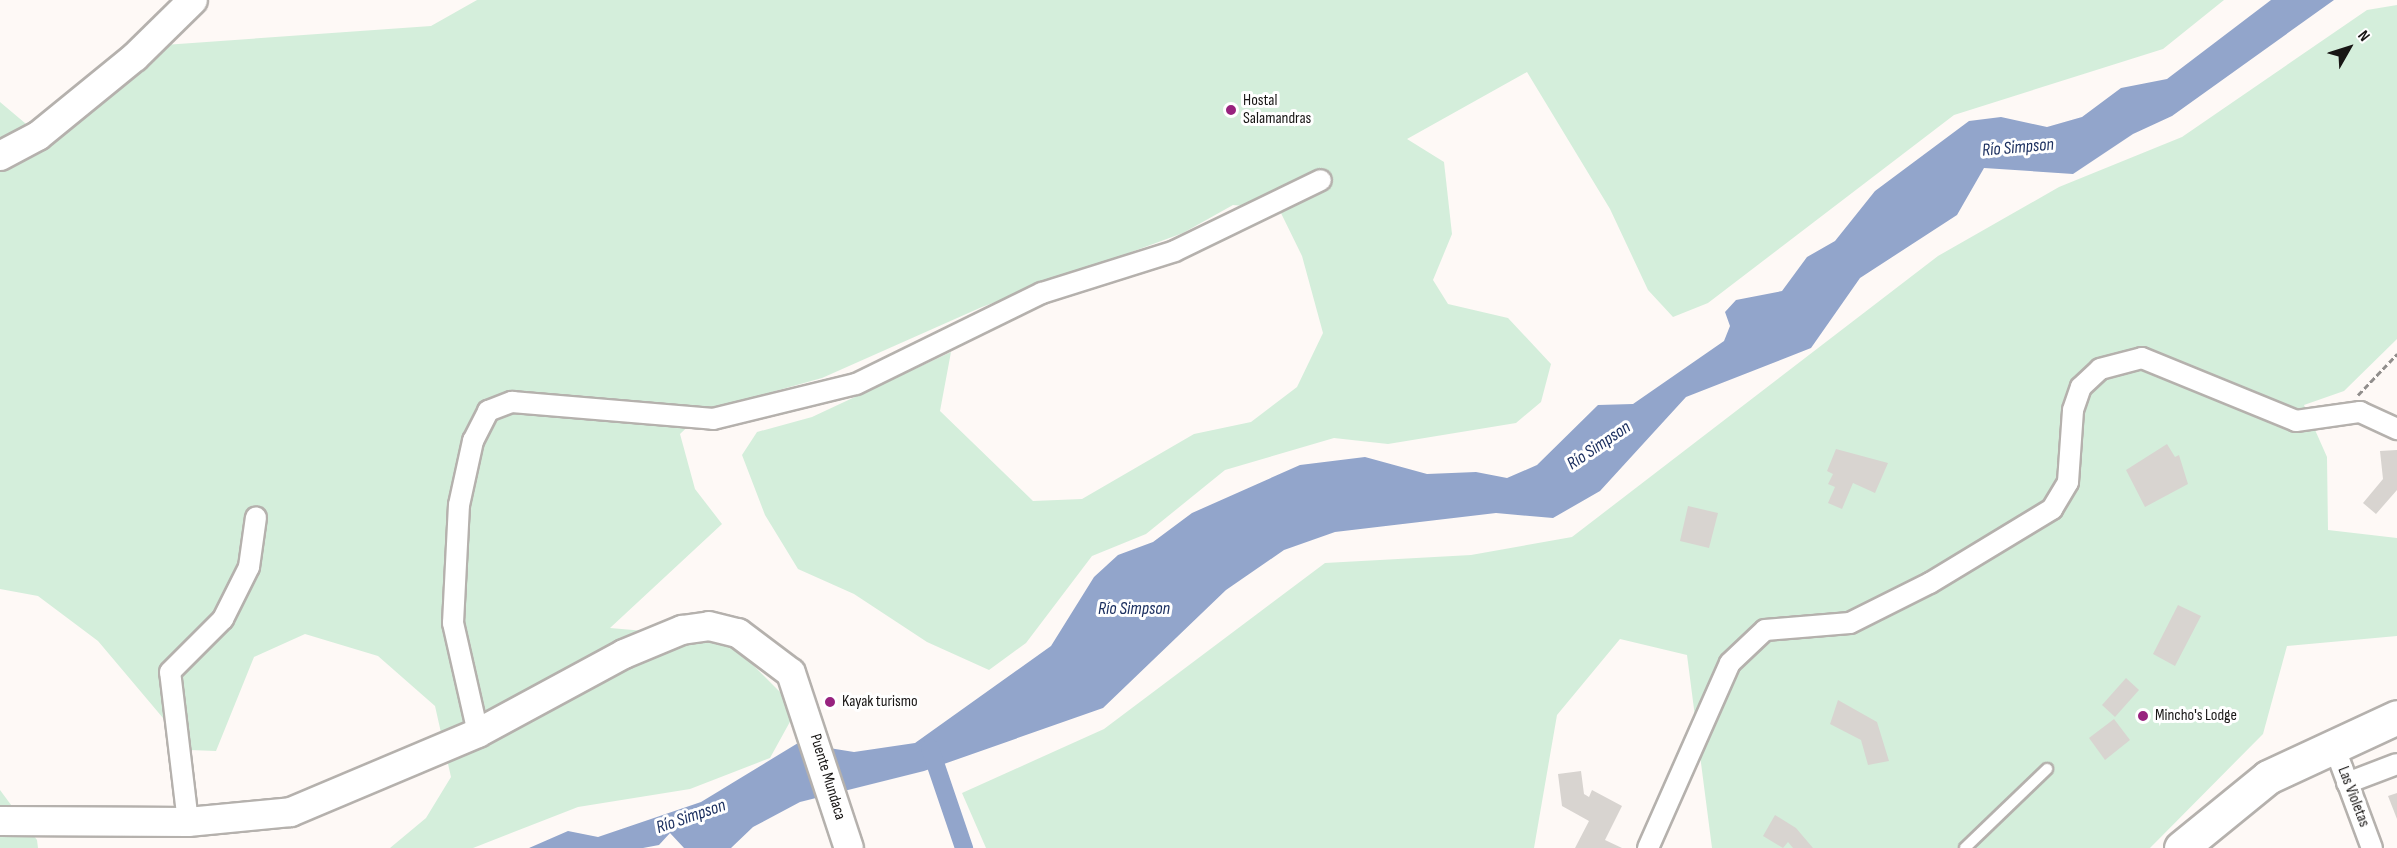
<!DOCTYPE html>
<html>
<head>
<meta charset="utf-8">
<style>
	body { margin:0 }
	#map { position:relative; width:2397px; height:848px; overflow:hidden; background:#fef9f6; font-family:"Sofia Sans Condensed",sans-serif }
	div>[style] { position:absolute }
	.green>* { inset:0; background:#d4eedb }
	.water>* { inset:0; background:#92a5cb }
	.canal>* { height:18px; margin:-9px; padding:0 9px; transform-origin:9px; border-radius:9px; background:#92a5cb }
	.building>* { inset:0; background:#d8d4d0 }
	.path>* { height:3px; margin-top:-1.5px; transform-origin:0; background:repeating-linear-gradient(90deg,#918e8c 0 6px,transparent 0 9px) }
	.roads { filter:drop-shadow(2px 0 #b5b1ad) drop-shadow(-2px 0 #b5b1ad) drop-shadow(0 2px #b5b1ad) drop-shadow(0 -2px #b5b1ad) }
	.lane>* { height:10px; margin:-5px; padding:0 5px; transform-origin:5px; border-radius:5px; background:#fff }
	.street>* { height:20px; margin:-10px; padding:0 10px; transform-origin:10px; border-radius:10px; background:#fff }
	.secondary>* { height:28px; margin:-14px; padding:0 14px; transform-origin:14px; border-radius:14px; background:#fff }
	.highway>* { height:33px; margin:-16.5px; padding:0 16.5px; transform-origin:16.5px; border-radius:16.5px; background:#fff }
	.dots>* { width:16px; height:16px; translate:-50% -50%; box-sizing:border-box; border:3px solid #fff; border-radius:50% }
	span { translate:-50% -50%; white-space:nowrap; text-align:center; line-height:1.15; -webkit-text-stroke:6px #fff; paint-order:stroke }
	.poi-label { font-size:16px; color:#181615 }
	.left { translate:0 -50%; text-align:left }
	.street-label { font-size:16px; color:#181615 }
	.water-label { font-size:18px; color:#1c3060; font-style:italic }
	.north { position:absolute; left:2319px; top:18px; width:60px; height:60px; -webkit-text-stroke:4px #fff; paint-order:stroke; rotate:51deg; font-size:16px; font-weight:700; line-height:24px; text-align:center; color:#181615 }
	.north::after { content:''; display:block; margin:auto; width:21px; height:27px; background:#181615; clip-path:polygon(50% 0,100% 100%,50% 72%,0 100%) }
</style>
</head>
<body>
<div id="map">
	<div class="green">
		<div style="clip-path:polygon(477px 0,2224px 0,2163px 49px,1954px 115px,1708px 303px,1673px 317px,1648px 290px,1610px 209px,1527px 72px,1407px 139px,1444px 162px,1452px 234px,1433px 280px,1448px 304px,1508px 318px,1551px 364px,1541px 402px,1516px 423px,1388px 444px,1334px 438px,1225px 470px,1146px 534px,1092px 556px,1026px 643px,989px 670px,927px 642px,854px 594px,798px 569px,765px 515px,742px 455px,757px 432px,812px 417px,951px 352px,940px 411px,1033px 501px,1082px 499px,1194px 434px,1251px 422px,1297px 387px,1323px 333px,1302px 256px,1279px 209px,1233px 205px,1183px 233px,982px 307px,822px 378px,704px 411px,680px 434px,695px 489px,722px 524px,610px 628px,726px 638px,797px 709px,770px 758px,690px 789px,578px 807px,473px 848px,390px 848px,426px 818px,451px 777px,435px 706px,378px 656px,305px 634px,254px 657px,216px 751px,190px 750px,98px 641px,38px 596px,0 589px,0 102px,51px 145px,164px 45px,431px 26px)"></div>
		<div style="clip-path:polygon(2397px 5px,2397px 339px,2344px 391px,2304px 405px,2327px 457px,2328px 530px,2397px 538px,2397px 636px,2287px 646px,2263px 734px,2150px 848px,1712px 848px,1687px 655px,1620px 639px,1557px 715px,1534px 848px,986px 848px,962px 793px,1104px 729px,1325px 563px,1471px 555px,1572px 537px,1938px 256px,2059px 187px,2182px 137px,2367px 10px)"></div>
		<div style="clip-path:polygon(0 790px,37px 840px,38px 848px,0 848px)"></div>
	</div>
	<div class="water">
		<div style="clip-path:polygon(2271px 0,2334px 0,2172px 116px,2133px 134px,2073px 174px,1984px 168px,1957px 215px,1860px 278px,1811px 348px,1686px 397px,1600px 491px,1553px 518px,1496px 513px,1335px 532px,1284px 550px,1226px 590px,1103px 708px,924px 771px,800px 802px,753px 827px,731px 848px,684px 848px,670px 833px,659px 845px,643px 848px,529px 848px,568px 831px,598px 837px,701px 802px,798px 743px,854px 752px,915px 743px,1051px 646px,1094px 577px,1118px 555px,1153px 542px,1192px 513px,1300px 465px,1365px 457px,1427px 474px,1476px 472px,1507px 478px,1537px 465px,1598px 405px,1633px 404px,1724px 341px,1730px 326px,1725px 312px,1736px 300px,1782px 291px,1807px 257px,1835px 241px,1875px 191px,1969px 121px,2001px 117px,2047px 127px,2082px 117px,2121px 88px,2167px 79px)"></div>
	</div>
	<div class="canal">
		<div style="left:930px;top:748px;width:106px;rotate:71.2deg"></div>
	</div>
	<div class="building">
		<div style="clip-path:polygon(2167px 444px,2175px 457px,2179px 455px,2188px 484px,2145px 507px,2126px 470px)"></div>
		<div style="clip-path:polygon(1836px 449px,1888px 463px,1875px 493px,1853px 483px,1842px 509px,1828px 503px,1835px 487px,1828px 484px,1833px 474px,1827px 471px)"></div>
		<div style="clip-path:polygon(2397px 450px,2397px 490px,2376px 514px,2363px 503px,2383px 479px,2380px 451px)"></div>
		<div style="clip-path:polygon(1688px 506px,1718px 513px,1709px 548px,1680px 541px)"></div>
		<div style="clip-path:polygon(2178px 605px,2201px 616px,2175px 666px,2153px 654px)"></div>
		<div style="clip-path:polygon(2126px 678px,2139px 690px,2115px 717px,2102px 705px)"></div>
		<div style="clip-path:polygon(1838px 700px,1877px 722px,1889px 761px,1868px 765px,1861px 740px,1830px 724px)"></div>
		<div style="clip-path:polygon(2114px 719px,2130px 740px,2105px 760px,2089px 738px)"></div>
		<div style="clip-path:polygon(1581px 771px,1584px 794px,1589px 797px,1592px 790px,1622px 806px,1605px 840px,1622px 848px,1575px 848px,1589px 821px,1562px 806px,1558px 774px)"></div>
		<div style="clip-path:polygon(2397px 793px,2397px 819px,2388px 796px)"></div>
		<div style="clip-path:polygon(1775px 815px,1796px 828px,1813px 848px,1793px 848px,1788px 842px,1783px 848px,1763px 836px)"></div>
	</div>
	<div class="path">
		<div style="left:2358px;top:395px;width:57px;rotate:-46.4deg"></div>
	</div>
	<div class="roads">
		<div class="lane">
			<div style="left:1965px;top:848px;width:114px;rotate:-43.9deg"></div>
		</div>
		<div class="street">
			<div style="left:478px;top:733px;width:113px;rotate:-102.8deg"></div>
			<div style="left:453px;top:623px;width:118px;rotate:-87.1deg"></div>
			<div style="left:459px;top:505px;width:66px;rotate:-77.7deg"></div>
			<div style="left:473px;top:441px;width:34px;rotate:-63deg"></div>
			<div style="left:488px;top:411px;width:26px;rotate:-21deg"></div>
			<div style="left:512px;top:402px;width:202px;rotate:4.8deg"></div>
			<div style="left:713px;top:419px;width:147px;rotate:-13.8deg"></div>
			<div style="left:856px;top:384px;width:207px;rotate:-26.1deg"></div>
			<div style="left:1042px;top:293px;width:139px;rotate:-17.5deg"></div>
			<div style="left:1175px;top:251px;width:162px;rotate:-25.9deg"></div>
			<div style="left:2334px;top:746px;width:109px;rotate:69.6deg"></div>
			<div style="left:2347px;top:783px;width:53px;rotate:-20.8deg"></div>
			<div style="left:188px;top:822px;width:151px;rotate:-96.8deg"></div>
			<div style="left:170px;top:672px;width:75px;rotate:-45deg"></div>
			<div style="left:223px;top:619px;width:58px;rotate:-63.4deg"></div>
			<div style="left:249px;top:567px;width:50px;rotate:-82deg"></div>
			<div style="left:1648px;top:848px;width:202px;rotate:-66.1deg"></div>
			<div style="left:1730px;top:663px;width:48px;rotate:-43.3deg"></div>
			<div style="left:1765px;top:630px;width:85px;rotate:-4.7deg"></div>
			<div style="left:1850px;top:623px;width:89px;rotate:-26.6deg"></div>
			<div style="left:1930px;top:583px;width:143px;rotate:-31.2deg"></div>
			<div style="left:2052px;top:509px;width:31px;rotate:-59deg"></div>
			<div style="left:2068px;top:482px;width:72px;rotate:-86deg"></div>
			<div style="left:2073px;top:410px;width:24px;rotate:-71deg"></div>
			<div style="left:2081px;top:387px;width:26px;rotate:-43deg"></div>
			<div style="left:2100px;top:369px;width:43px;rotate:-14.7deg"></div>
			<div style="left:2142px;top:358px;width:166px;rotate:22.2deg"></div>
			<div style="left:2296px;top:421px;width:65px;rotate:-8deg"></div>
			<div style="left:2360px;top:412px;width:41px;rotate:24.7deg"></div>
		</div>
		<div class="secondary">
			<div style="left:0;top:156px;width:43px;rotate:-27.8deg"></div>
			<div style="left:38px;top:136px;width:125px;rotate:-39.2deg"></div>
			<div style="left:135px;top:57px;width:81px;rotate:-44.5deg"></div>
			<div style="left:0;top:821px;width:188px;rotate:0.3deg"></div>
			<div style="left:188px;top:822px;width:103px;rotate:-5.5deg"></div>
			<div style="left:291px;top:812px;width:203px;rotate:-22.9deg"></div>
			<div style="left:478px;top:733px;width:166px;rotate:-28.4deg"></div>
			<div style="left:624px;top:654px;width:63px;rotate:-22.5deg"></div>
			<div style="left:682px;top:630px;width:27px;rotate:-8deg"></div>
			<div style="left:709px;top:626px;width:30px;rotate:14deg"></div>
			<div style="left:738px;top:633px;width:66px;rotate:37deg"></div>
			<div style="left:791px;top:673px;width:184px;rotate:71.7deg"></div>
		</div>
		<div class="highway">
			<div style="left:2181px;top:848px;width:112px;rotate:-39.2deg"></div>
			<div style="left:2268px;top:777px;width:142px;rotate:-24.9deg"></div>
		</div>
	</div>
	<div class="dots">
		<div style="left:1231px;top:110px;background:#98227e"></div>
		<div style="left:830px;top:702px;background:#98227e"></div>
		<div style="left:2143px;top:716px;background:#98227e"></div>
	</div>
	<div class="poi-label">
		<span class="left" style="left:1243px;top:110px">Hostal<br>Salamandras</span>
		<span class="left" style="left:842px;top:702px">Kayak turismo</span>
		<span class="left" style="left:2155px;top:716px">Mincho's Lodge</span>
	</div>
	<div class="street-label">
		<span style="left:827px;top:777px;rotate:73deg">Puente Mundaca</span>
		<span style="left:2353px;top:797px;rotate:69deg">Las Violetas</span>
	</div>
	<div class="water-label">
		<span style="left:2018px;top:148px;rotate:-5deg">Río Simpson</span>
		<span style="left:1599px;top:446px;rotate:-34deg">Río Simpson</span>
		<span style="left:1134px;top:609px">Río Simpson</span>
		<span style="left:691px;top:817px;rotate:-19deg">Río Simpson</span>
	</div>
	<div class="north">N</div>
</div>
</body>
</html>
